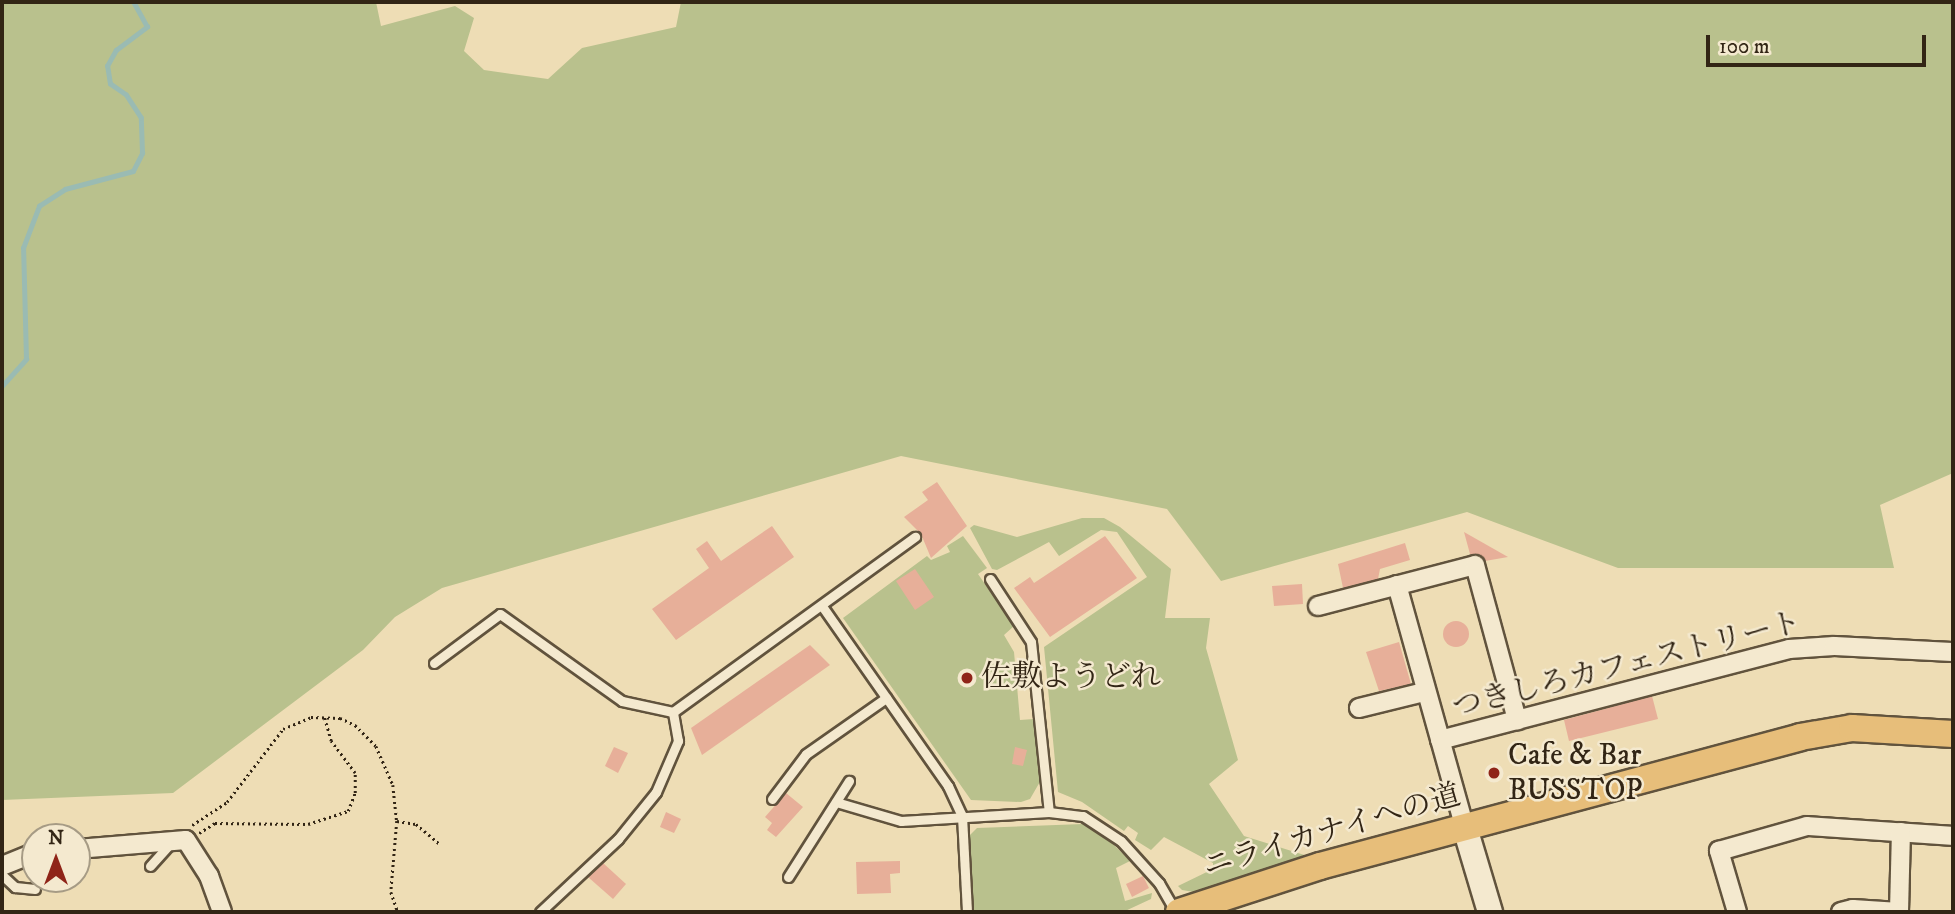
<!DOCTYPE html>
<html>
<head>
<meta charset="utf-8">
<style>
	body { margin:0 }
	#map { position:relative; width:1955px; height:914px; overflow:hidden; background:#eeddb5; font-family:"IM FELL DW Pica","Noto Serif JP",serif }
	div>[style] { position:absolute }
	.green>* { inset:0; background:#b9c18d }
	.stream>* { height:4.5px; margin:-2.25px; padding:0 2.25px; transform-origin:2.25px; border-radius:2.25px; background:#9abbb3 }
	.building>* { inset:0; background:#e7af99 }
	.round { border-radius:50% }
	.path>* { height:2.5px; margin-top:-1.25px; transform-origin:0; background:repeating-linear-gradient(90deg,#322515 0 2px,transparent 0 5.5px) }
	.roads { filter:drop-shadow(2px 0 #61533d) drop-shadow(-2px 0 #61533d) drop-shadow(0 2px #61533d) drop-shadow(0 -2px #61533d) }
	.lane>* { height:9px; margin:-4.5px; padding:0 4.5px; transform-origin:4.5px; border-radius:4.5px; background:#f4e9cf }
	.street>* { height:18px; margin:-9px; padding:0 9px; transform-origin:9px; border-radius:9px; background:#f4e9cf }
	.secondary>* { height:24px; margin:-12px; padding:0 12px; transform-origin:12px; border-radius:12px; background:#f4e9cf }
	.primary>* { height:26px; margin:-13px; padding:0 13px; transform-origin:13px; border-radius:13px; background:#e7be7a }
	.dots>* { width:19px; height:19px; translate:-50% -50%; box-sizing:border-box; border:4px solid #f4e9cf; border-radius:50% }
	span { translate:-50% -50%; white-space:nowrap; text-align:center; line-height:1.15; -webkit-text-stroke:5px #f4e9cf; paint-order:stroke }
	.street-label { font-size:30px; color:#322515 }
	.poi-label { font-size:30px; color:#322515 }
	.left { translate:0 -50%; text-align:left }
	.frame { position:absolute; inset:0; border:4px solid #322515; pointer-events:none }
	.north { position:absolute; left:21px; top:823px; width:70px; height:70px; box-sizing:border-box; background:#f4e9cf; border:2px solid #a69b85; border-radius:50%; rotate:0deg; font-size:19px; font-weight:700; line-height:28px; text-align:center; color:#322515 }
	.north::after { content:''; display:block; margin:auto; width:24px; height:32px; background:#8f2418; clip-path:polygon(50% 0,100% 100%,50% 72%,0 100%) }
	.scale { position:absolute; left:1706px; top:35px; width:220px; height:32px; box-sizing:border-box; border:4px solid #322515; border-top:0; padding-left:9px; font-size:21px; line-height:24px; white-space:nowrap; color:#322515; -webkit-text-stroke:5px #f4e9cf; paint-order:stroke }
</style>
</head>
<body>
<div id="map">
	<div class="green">
		<div style="clip-path:polygon(2px 2px,376px 2px,381px 26px,455px 6px,474px 18px,464px 51px,484px 70px,548px 79px,582px 48px,676px 27px,681px 2px,1953px 2px,1953px 473px,1880px 505px,1894px 568px,1618px 568px,1467px 512px,1221px 581px,1167px 509px,901px 456px,442px 588px,395px 617px,363px 650px,173px 793px,2px 800px)"></div>
		<div style="clip-path:polygon(1082px 518px,1104px 518px,1120px 527px,1171px 569px,1165px 618px,1210px 618px,1206px 648px,1238px 760px,1209px 784px,1244px 836px,1314px 858px,1200px 893px,1182px 890px,1178px 886px,1213px 869px,1213px 863px,1164px 837px,1151px 850px,1135px 840px,1138px 833px,1128px 826px,1124px 831px,1082px 802px,1058px 792px,1044px 647px,1147px 577px,1117px 532px,1101px 530px,1059px 556px,1049px 542px,997px 570px,992px 569px,970px 528px,974px 525px,1017px 537px)"></div>
		<div style="clip-path:polygon(963px 536px,987px 568px,978px 574px,1014px 626px,1004px 635px,1014px 652px,1020px 720px,1034px 719px,1041px 780px,1030px 799px,1021px 802px,971px 800px,843px 618px,927px 556px,931px 560px,950px 552px,947px 546px)"></div>
		<div style="clip-path:polygon(1083px 824px,1103px 834px,1130px 861px,1116px 868px,1125px 901px,1152px 893px,1151px 899px,1123px 912px,972px 912px,969px 836px,977px 828px)"></div>
	</div>
	<div class="stream">
		<div style="left:2px;top:386px;width:36px;rotate:-48deg"></div>
		<div style="left:26px;top:359px;width:111px;rotate:-91.5deg"></div>
		<div style="left:23px;top:248px;width:45px;rotate:-69.1deg"></div>
		<div style="left:39px;top:206px;width:31px;rotate:-33deg"></div>
		<div style="left:65px;top:189px;width:70px;rotate:-14.8deg"></div>
		<div style="left:133px;top:171px;width:20px;rotate:-63deg"></div>
		<div style="left:142px;top:153px;width:35px;rotate:-92deg"></div>
		<div style="left:141px;top:118px;width:27px;rotate:-123deg"></div>
		<div style="left:126px;top:95px;width:19px;rotate:-145deg"></div>
		<div style="left:110px;top:84px;width:18px;rotate:-99deg"></div>
		<div style="left:107px;top:66px;width:18px;rotate:-61deg"></div>
		<div style="left:116px;top:50px;width:39px;rotate:-37deg"></div>
		<div style="left:147px;top:27px;width:29px;rotate:-119deg"></div>
	</div>
	<div class="building">
		<div style="clip-path:polygon(937px 482px,967px 526px,931px 558px,921px 534px,904px 517px,928px 500px,922px 492px)"></div>
		<div style="clip-path:polygon(772px 526px,794px 557px,676px 640px,652px 609px,709px 568px,696px 549px,707px 541px,721px 561px)"></div>
		<div style="clip-path:polygon(1464px 532px,1508px 557px,1485px 561px,1470px 554px)"></div>
		<div style="clip-path:polygon(1105px 536px,1137px 578px,1050px 637px,1014px 588px,1030px 577px,1034px 583px)"></div>
		<div style="clip-path:polygon(1405px 543px,1410px 560px,1380px 569px,1378px 579px,1343px 588px,1338px 564px)"></div>
		<div style="clip-path:polygon(915px 569px,934px 597px,915px 610px,896px 581px)"></div>
		<div style="clip-path:polygon(1302px 584px,1303px 604px,1274px 606px,1272px 586px)"></div>
		<div class="round" style="left:1443px;top:621px;width:26px;height:26px"></div>
		<div style="clip-path:polygon(1399px 642px,1411px 684px,1379px 691px,1366px 652px)"></div>
		<div style="clip-path:polygon(810px 645px,830px 665px,702px 755px,691px 728px)"></div>
		<div style="clip-path:polygon(1652px 696px,1658px 719px,1569px 741px,1564px 720px)"></div>
		<div style="clip-path:polygon(614px 747px,628px 753px,618px 773px,605px 766px)"></div>
		<div style="clip-path:polygon(1015px 747px,1027px 750px,1023px 766px,1012px 764px)"></div>
		<div style="clip-path:polygon(786px 793px,803px 807px,776px 837px,767px 830px,772px 823px,765px 817px)"></div>
		<div style="clip-path:polygon(666px 812px,681px 819px,674px 833px,660px 827px)"></div>
		<div style="clip-path:polygon(900px 861px,900px 873px,890px 874px,891px 893px,857px 894px,856px 862px)"></div>
		<div style="clip-path:polygon(603px 863px,626px 884px,613px 899px,588px 877px)"></div>
		<div style="clip-path:polygon(1143px 876px,1149px 888px,1132px 897px,1126px 884px)"></div>
	</div>
	<div class="path">
		<div style="left:397px;top:821px;width:19px;rotate:9deg"></div>
		<div style="left:416px;top:824px;width:31px;rotate:40deg"></div>
		<div style="left:192px;top:825px;width:42px;rotate:-33.3deg"></div>
		<div style="left:227px;top:802px;width:92px;rotate:-52.5deg"></div>
		<div style="left:283px;top:729px;width:30px;rotate:-23deg"></div>
		<div style="left:311px;top:717px;width:29px;rotate:2deg"></div>
		<div style="left:340px;top:718px;width:17px;rotate:25deg"></div>
		<div style="left:355px;top:725px;width:30px;rotate:45deg"></div>
		<div style="left:376px;top:746px;width:43px;rotate:66.4deg"></div>
		<div style="left:393px;top:785px;width:36px;rotate:84deg"></div>
		<div style="left:397px;top:821px;width:71px;rotate:94.8deg"></div>
		<div style="left:391px;top:892px;width:21px;rotate:71deg"></div>
		<div style="left:199px;top:833px;width:19px;rotate:-32deg"></div>
		<div style="left:215px;top:823px;width:93px;rotate:0.6deg"></div>
		<div style="left:308px;top:824px;width:42px;rotate:-18deg"></div>
		<div style="left:348px;top:811px;width:19px;rotate:-69deg"></div>
		<div style="left:355px;top:793px;width:20px;rotate:-90deg"></div>
		<div style="left:355px;top:773px;width:40px;rotate:-127deg"></div>
		<div style="left:331px;top:741px;width:26px;rotate:-106deg"></div>
	</div>
	<div class="roads">
		<div class="lane">
			<div style="left:990px;top:579px;width:75px;rotate:56.9deg"></div>
			<div style="left:1031px;top:642px;width:171px;rotate:84deg"></div>
			<div style="left:822px;top:606px;width:220px;rotate:55deg"></div>
			<div style="left:948px;top:786px;width:33px;rotate:65deg"></div>
			<div style="left:962px;top:816px;width:96px;rotate:87deg"></div>
			<div style="left:434px;top:663px;width:82px;rotate:-36.6deg"></div>
			<div style="left:500px;top:614px;width:150px;rotate:35.5deg"></div>
			<div style="left:622px;top:701px;width:52px;rotate:12.2deg"></div>
			<div style="left:673px;top:712px;width:299px;rotate:-35.9deg"></div>
			<div style="left:772px;top:799px;width:56px;rotate:-52.9deg"></div>
			<div style="left:806px;top:754px;width:98px;rotate:-35deg"></div>
			<div style="left:836px;top:802px;width:68px;rotate:16.3deg"></div>
			<div style="left:901px;top:821px;width:148px;rotate:-3.5deg"></div>
			<div style="left:1049px;top:812px;width:34px;rotate:7deg"></div>
			<div style="left:1083px;top:816px;width:45px;rotate:33.3deg"></div>
			<div style="left:1121px;top:841px;width:57px;rotate:47.9deg"></div>
			<div style="left:1159px;top:883px;width:32px;rotate:60deg"></div>
			<div style="left:150px;top:866px;width:31px;rotate:-48deg"></div>
			<div style="left:2px;top:875px;width:18px;rotate:43deg"></div>
			<div style="left:15px;top:887px;width:20px;rotate:6deg"></div>
			<div style="left:788px;top:877px;width:114px;rotate:-57.6deg"></div>
			<div style="left:540px;top:912px;width:107px;rotate:-43.1deg"></div>
			<div style="left:618px;top:839px;width:60px;rotate:-51deg"></div>
			<div style="left:656px;top:792px;width:56px;rotate:-66.7deg"></div>
			<div style="left:678px;top:741px;width:29px;rotate:-100deg"></div>
		</div>
		<div class="street">
			<div style="left:1397px;top:585px;width:252px;rotate:74.4deg"></div>
			<div style="left:1318px;top:606px;width:162px;rotate:-14.6deg"></div>
			<div style="left:1475px;top:565px;width:161px;rotate:74.8deg"></div>
			<div style="left:1359px;top:708px;width:67px;rotate:-13.8deg"></div>
			<div style="left:1440px;top:740px;width:361px;rotate:-14.6deg"></div>
			<div style="left:1789px;top:649px;width:45px;rotate:-3.8deg"></div>
			<div style="left:1834px;top:646px;width:119px;rotate:2.9deg"></div>
			<div style="left:77px;top:849px;width:109px;rotate:-4.7deg"></div>
			<div style="left:186px;top:840px;width:43px;rotate:57.4deg"></div>
			<div style="left:209px;top:876px;width:38px;rotate:70deg"></div>
			<div style="left:2px;top:866px;width:35px;rotate:-22deg"></div>
			<div style="left:1737px;top:912px;width:64px;rotate:-106.4deg"></div>
			<div style="left:1719px;top:851px;width:91px;rotate:-15.9deg"></div>
			<div style="left:1807px;top:826px;width:146px;rotate:3.9deg"></div>
			<div style="left:1841px;top:912px;width:12px;rotate:-14deg"></div>
			<div style="left:1853px;top:909px;width:46px;rotate:3.7deg"></div>
			<div style="left:1899px;top:912px;width:80px;rotate:-88.6deg"></div>
		</div>
		<div class="secondary">
			<div style="left:1465px;top:828px;width:88px;rotate:73.4deg"></div>
		</div>
		<div class="primary">
			<div style="left:1179px;top:912px;width:148px;rotate:-18.1deg"></div>
			<div style="left:1320px;top:866px;width:497px;rotate:-15deg"></div>
			<div style="left:1800px;top:737px;width:53px;rotate:-9.8deg"></div>
			<div style="left:1852px;top:728px;width:101px;rotate:3.4deg"></div>
		</div>
	</div>
	<div class="dots">
		<div style="left:967px;top:678px;background:#8f2418"></div>
		<div style="left:1494px;top:773px;background:#8f2418"></div>
	</div>
	<div class="street-label">
		<span style="left:1627px;top:666px;rotate:-14deg">つきしろカフェストリート</span>
		<span style="left:1332px;top:832px;rotate:-16deg">ニライカナイへの道</span>
	</div>
	<div class="poi-label">
		<span class="left" style="left:981px;top:678px">佐敷ようどれ</span>
		<span class="left" style="left:1508px;top:773px">Cafe &amp; Bar<br>BUSSTOP</span>
	</div>
	<div class="frame"></div>
	<div class="north">N</div>
	<div class="scale">100 m</div>
</div>
</body>
</html>
